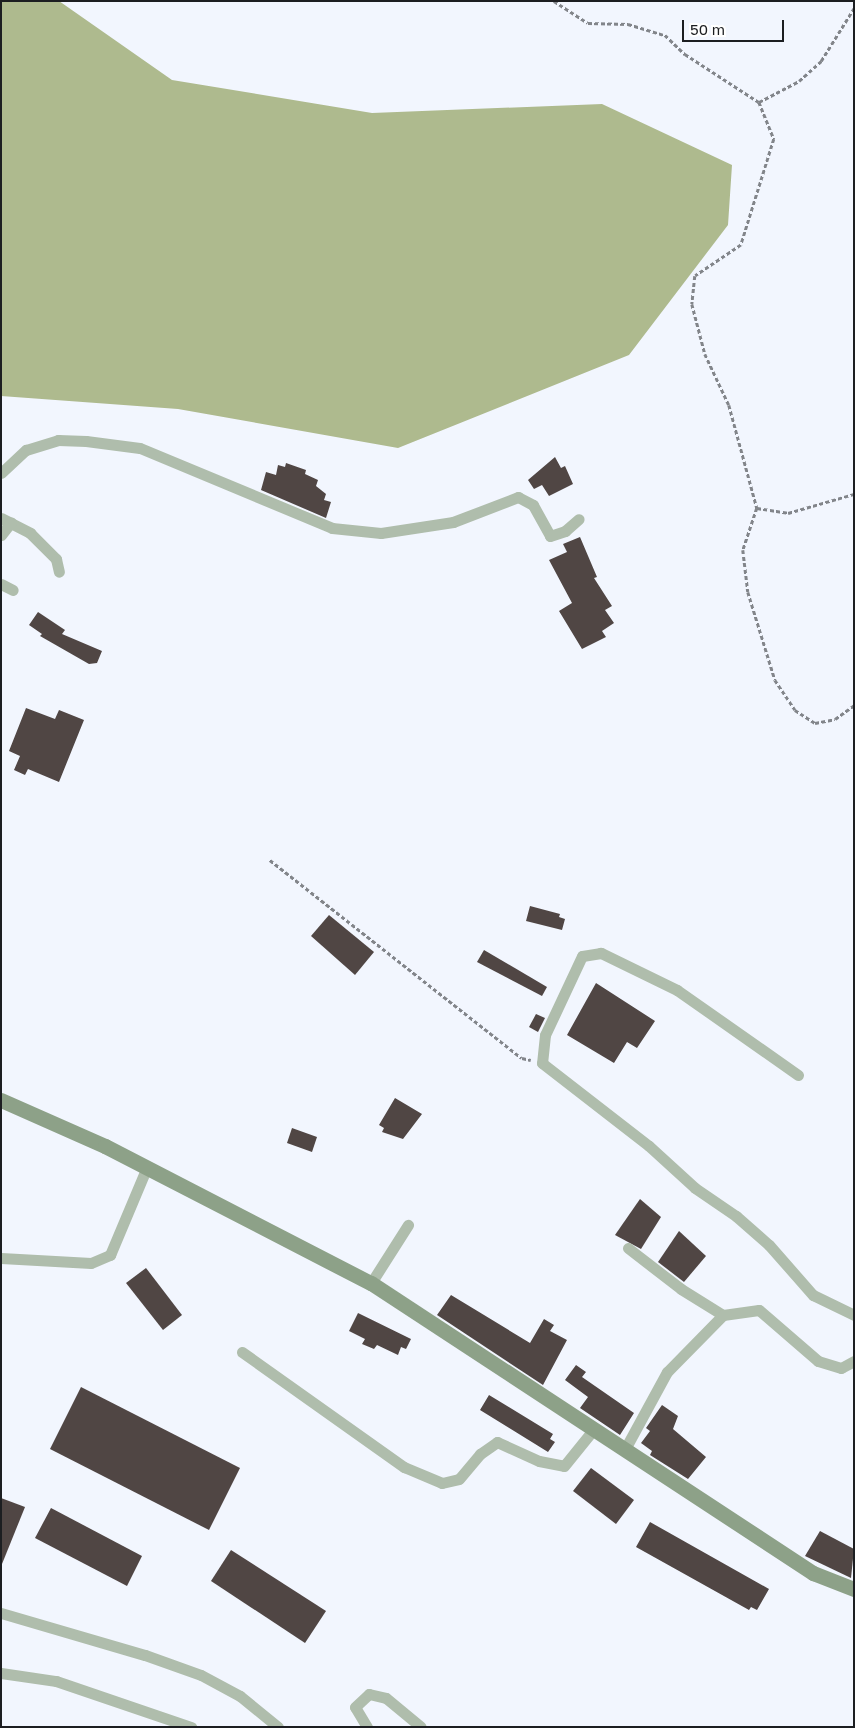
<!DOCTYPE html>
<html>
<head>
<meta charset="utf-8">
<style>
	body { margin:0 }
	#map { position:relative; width:855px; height:1728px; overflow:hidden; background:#f2f6fe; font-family:"Golos Text",sans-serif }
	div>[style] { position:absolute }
	.forest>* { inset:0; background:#aeba8e }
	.building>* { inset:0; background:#504644 }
	.path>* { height:2.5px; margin-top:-1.25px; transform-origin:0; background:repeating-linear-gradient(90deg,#82858a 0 4px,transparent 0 6.5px) }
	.street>* { height:11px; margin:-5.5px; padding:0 5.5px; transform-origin:5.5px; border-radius:5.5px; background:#afbdac }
	.secondary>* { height:15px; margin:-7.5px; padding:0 7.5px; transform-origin:7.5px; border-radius:7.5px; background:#8da188 }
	span { translate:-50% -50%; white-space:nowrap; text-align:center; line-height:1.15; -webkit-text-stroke:5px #fff; paint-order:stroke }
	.frame { position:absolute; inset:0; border:2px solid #1c1e21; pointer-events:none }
	.scale { position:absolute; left:682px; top:20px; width:102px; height:22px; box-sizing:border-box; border:2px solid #1c1e21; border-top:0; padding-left:6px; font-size:15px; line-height:18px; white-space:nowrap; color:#1c1e21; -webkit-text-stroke:4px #fff; paint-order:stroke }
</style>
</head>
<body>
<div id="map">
	<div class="forest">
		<div style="clip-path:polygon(1px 1px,59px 1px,172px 80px,372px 113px,602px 104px,732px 165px,728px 225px,629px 355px,398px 448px,178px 409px,1px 396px)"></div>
	</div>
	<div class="building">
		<div style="clip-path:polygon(555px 457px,561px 468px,565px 466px,573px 484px,549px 496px,542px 485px,534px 489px,528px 480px)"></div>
		<div style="clip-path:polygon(286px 463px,306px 470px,305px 474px,318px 480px,316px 486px,326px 494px,324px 500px,331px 502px,326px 518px,261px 490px,266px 472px,276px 475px,278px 465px,285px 467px)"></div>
		<div style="clip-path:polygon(580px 537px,597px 577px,594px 578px,612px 606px,605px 610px,614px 623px,602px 631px,606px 637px,582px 649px,559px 611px,572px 603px,549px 560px,567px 552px,563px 544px)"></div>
		<div style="clip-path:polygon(38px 612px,65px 630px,62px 634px,102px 651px,97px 663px,89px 664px,40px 636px,42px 634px,29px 625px)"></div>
		<div style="clip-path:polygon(26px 708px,55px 719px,59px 710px,84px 720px,59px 782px,28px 769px,25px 775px,14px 770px,20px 756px,9px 751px)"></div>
		<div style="clip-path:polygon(530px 906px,560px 914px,559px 917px,565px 919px,562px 930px,526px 921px)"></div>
		<div style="clip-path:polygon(329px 915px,374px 952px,355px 975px,311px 936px)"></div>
		<div style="clip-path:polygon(484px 950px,547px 987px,542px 996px,477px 962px)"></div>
		<div style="clip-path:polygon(596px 983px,655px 1021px,637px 1048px,627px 1042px,614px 1063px,567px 1035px)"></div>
		<div style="clip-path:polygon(536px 1014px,545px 1018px,538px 1032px,529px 1027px)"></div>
		<div style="clip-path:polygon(395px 1098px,422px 1114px,403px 1139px,382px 1132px,384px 1128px,379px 1125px)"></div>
		<div style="clip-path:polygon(292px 1128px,317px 1137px,312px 1152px,287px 1143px)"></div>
		<div style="clip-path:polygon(640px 1199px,661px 1217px,641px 1249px,615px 1235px)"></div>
		<div style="clip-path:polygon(679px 1231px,706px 1256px,684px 1282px,658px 1262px)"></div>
		<div style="clip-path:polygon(146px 1268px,182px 1315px,163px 1330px,126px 1283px)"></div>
		<div style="clip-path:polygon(451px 1295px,530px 1343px,544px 1319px,554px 1325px,550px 1331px,567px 1340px,543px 1385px,437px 1315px)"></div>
		<div style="clip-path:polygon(358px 1313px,411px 1339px,406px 1349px,401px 1347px,398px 1355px,377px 1345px,374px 1349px,362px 1344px,365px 1339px,349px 1331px)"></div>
		<div style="clip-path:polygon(576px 1365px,586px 1372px,582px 1377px,634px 1413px,620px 1435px,580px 1408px,588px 1397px,565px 1380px)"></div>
		<div style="clip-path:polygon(81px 1387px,240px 1468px,209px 1530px,50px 1449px)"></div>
		<div style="clip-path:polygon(489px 1395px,553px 1434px,550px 1439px,555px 1442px,548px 1452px,480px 1410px)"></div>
		<div style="clip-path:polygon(662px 1405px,678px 1416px,673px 1429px,706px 1457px,688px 1479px,650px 1455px,652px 1451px,641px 1443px,650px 1431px,646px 1428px)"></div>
		<div style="clip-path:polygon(591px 1468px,634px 1500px,616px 1524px,573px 1491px)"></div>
		<div style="clip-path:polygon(1px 1498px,25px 1507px,2px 1564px,1px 1563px)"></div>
		<div style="clip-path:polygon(51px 1508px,142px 1556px,127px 1586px,35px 1538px)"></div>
		<div style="clip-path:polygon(650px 1522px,769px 1589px,757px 1610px,751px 1607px,749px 1610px,636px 1547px)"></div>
		<div style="clip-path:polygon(820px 1531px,854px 1549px,851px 1578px,805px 1556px)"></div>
		<div style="clip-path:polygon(231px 1550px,326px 1611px,305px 1643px,211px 1581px)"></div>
	</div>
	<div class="path">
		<div style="left:554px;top:1px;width:40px;rotate:32.9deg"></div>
		<div style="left:588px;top:23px;width:40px;rotate:1.4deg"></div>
		<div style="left:628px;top:24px;width:39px;rotate:17deg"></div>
		<div style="left:665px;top:35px;width:28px;rotate:44deg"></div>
		<div style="left:685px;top:54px;width:88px;rotate:33deg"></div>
		<div style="left:759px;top:102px;width:40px;rotate:68deg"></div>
		<div style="left:774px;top:139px;width:111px;rotate:107.3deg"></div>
		<div style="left:741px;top:245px;width:55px;rotate:146deg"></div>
		<div style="left:695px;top:276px;width:28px;rotate:96deg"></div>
		<div style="left:692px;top:304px;width:52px;rotate:75.4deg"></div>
		<div style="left:705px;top:354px;width:56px;rotate:64.8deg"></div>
		<div style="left:729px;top:405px;width:107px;rotate:74.8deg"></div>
		<div style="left:757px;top:508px;width:44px;rotate:108.4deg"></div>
		<div style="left:743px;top:550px;width:42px;rotate:83.2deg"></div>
		<div style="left:748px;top:592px;width:92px;rotate:72.9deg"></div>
		<div style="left:775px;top:680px;width:36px;rotate:56deg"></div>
		<div style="left:795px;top:710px;width:24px;rotate:33deg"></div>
		<div style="left:815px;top:723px;width:20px;rotate:-11deg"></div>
		<div style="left:835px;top:719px;width:24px;rotate:-36deg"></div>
		<div style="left:759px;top:102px;width:45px;rotate:-27.7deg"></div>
		<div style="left:799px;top:81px;width:30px;rotate:-42deg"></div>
		<div style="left:821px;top:61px;width:62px;rotate:-58.1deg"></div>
		<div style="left:757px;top:508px;width:31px;rotate:9deg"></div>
		<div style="left:788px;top:513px;width:69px;rotate:-16.1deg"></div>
		<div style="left:270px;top:860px;width:320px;rotate:38.2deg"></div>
		<div style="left:522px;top:1058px;width:9px;rotate:13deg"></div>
	</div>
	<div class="street">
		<div style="left:1px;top:473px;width:34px;rotate:-43deg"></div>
		<div style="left:26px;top:450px;width:34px;rotate:-17deg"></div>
		<div style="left:58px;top:440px;width:28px;rotate:2deg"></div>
		<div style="left:86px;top:441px;width:54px;rotate:7.4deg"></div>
		<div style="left:140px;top:448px;width:208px;rotate:22.6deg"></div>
		<div style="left:332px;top:528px;width:49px;rotate:5.8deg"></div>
		<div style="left:381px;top:533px;width:73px;rotate:-8.7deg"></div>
		<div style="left:453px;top:522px;width:70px;rotate:-21deg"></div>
		<div style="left:518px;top:497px;width:17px;rotate:28deg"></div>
		<div style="left:533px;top:505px;width:35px;rotate:61deg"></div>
		<div style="left:550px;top:536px;width:16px;rotate:-18deg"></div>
		<div style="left:565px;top:531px;width:18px;rotate:-41deg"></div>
		<div style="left:1px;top:518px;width:33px;rotate:27deg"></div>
		<div style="left:30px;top:533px;width:37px;rotate:45deg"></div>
		<div style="left:56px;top:559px;width:13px;rotate:77deg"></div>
		<div style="left:1px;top:535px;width:16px;rotate:-52deg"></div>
		<div style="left:1px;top:584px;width:13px;rotate:27deg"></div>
		<div style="left:798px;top:1075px;width:148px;rotate:-144.9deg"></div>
		<div style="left:677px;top:990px;width:85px;rotate:-154deg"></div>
		<div style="left:601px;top:953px;width:19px;rotate:171deg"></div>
		<div style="left:582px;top:956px;width:87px;rotate:115.1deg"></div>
		<div style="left:545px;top:1035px;width:28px;rotate:96deg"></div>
		<div style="left:542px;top:1063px;width:135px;rotate:37.8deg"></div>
		<div style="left:649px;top:1146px;width:62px;rotate:42.4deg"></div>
		<div style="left:695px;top:1188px;width:50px;rotate:34.3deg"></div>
		<div style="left:736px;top:1216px;width:44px;rotate:41.3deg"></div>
		<div style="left:769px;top:1245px;width:67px;rotate:48.7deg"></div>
		<div style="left:813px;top:1295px;width:46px;rotate:26deg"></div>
		<div style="left:628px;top:1248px;width:67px;rotate:37.7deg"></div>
		<div style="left:681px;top:1289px;width:49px;rotate:31.8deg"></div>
		<div style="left:1px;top:1258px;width:90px;rotate:3.2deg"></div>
		<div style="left:91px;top:1263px;width:21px;rotate:-23deg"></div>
		<div style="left:110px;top:1255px;width:95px;rotate:-67.2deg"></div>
		<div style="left:371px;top:1283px;width:69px;rotate:-57.5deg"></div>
		<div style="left:242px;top:1352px;width:199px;rotate:35.4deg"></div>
		<div style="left:404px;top:1467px;width:41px;rotate:22.8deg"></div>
		<div style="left:442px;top:1483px;width:17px;rotate:-13deg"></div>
		<div style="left:459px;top:1479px;width:33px;rotate:-50deg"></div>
		<div style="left:480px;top:1454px;width:21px;rotate:-35deg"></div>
		<div style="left:497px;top:1442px;width:46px;rotate:24.3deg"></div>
		<div style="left:539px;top:1461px;width:25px;rotate:11deg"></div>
		<div style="left:564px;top:1466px;width:46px;rotate:-51.1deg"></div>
		<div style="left:625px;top:1449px;width:88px;rotate:-61.4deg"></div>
		<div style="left:667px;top:1372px;width:80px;rotate:-45.5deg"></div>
		<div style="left:723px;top:1315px;width:36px;rotate:-8deg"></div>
		<div style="left:759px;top:1310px;width:78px;rotate:40.8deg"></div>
		<div style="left:818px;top:1361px;width:24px;rotate:17deg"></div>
		<div style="left:841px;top:1368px;width:15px;rotate:-28deg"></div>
		<div style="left:1px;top:1613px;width:150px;rotate:16.3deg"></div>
		<div style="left:145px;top:1655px;width:59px;rotate:19.7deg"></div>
		<div style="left:201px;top:1675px;width:44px;rotate:28.3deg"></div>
		<div style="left:240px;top:1696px;width:49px;rotate:39.2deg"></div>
		<div style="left:1px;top:1673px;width:56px;rotate:8.3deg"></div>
		<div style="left:56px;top:1681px;width:143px;rotate:18.8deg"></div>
		<div style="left:367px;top:1727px;width:23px;rotate:-121deg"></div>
		<div style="left:355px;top:1707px;width:19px;rotate:-43deg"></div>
		<div style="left:369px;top:1694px;width:17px;rotate:13deg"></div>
		<div style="left:386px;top:1698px;width:45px;rotate:39.6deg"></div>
	</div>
	<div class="secondary">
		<div style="left:1px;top:1100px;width:114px;rotate:23.9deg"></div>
		<div style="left:105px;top:1146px;width:299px;rotate:27.3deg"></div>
		<div style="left:371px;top:1283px;width:529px;rotate:33.27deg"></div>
		<div style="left:813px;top:1573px;width:44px;rotate:21.3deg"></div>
	</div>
	<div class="frame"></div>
	<div class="scale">50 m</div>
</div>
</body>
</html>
